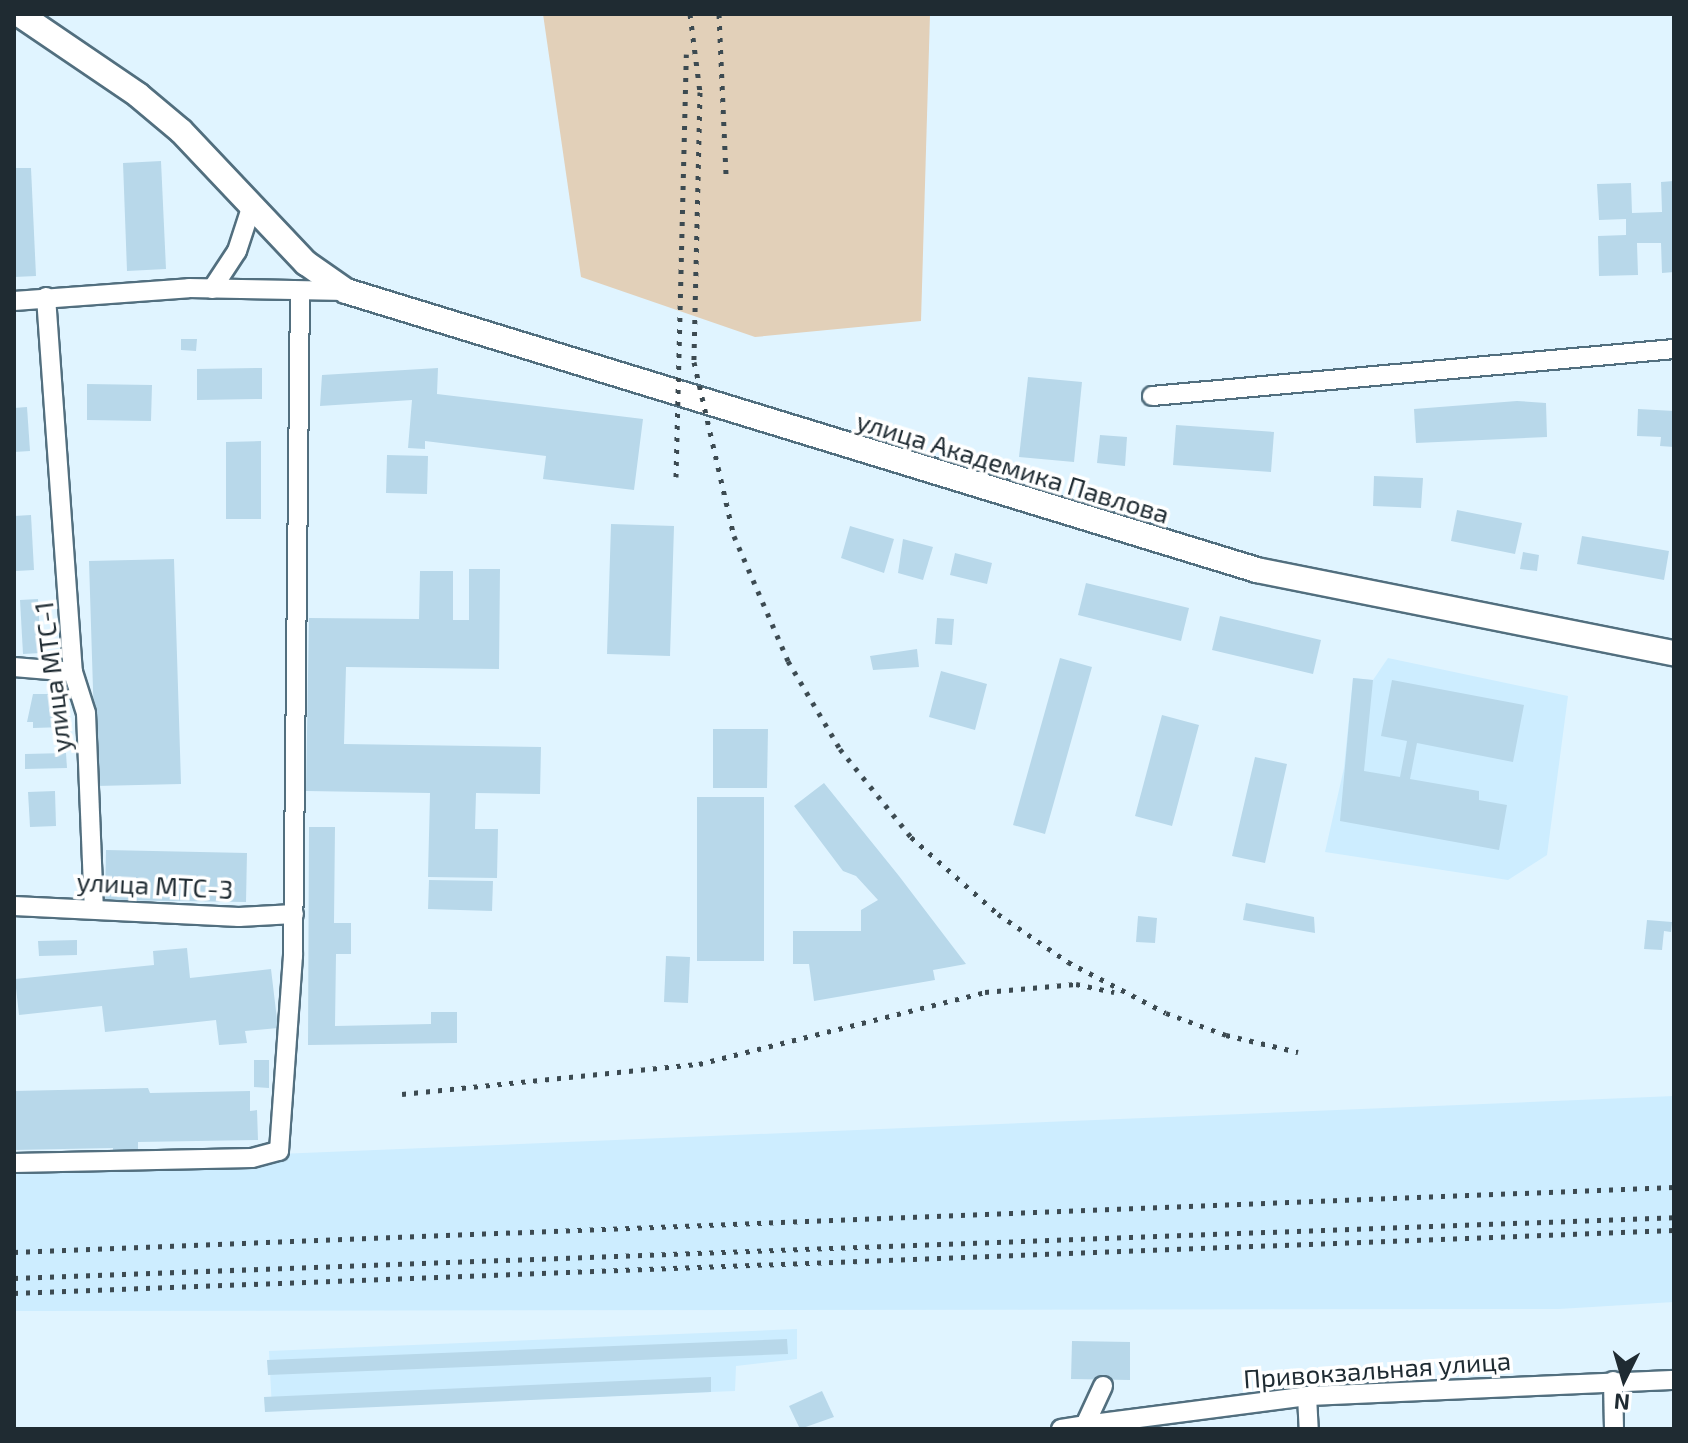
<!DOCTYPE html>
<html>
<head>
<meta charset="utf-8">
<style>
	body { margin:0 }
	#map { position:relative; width:1688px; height:1443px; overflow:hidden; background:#e0f4ff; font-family:"Exo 2",sans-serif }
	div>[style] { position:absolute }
	.built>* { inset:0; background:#cdedff }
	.green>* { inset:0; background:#e2d0b9 }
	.building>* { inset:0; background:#b8d8ea }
	.roads { filter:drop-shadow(2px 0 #526f7f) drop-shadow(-2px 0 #526f7f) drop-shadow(0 2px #526f7f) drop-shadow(0 -2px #526f7f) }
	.street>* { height:18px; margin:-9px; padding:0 9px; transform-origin:9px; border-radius:9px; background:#fff }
	.secondary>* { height:24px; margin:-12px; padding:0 12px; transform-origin:12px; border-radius:12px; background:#fff }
	.rail>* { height:5px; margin-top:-2.5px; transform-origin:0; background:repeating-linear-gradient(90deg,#3c4a51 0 4px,transparent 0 12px) }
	span { translate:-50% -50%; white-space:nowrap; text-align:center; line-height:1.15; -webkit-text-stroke:7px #fff; paint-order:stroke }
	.street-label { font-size:26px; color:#1f2b32 }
	.frame { position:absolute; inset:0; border:16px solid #1f2b32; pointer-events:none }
	.north { position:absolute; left:1584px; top:1339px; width:80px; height:80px; -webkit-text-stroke:6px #fff; paint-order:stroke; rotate:185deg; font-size:22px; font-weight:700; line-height:32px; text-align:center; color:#1f2b32 }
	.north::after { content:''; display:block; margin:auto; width:28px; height:36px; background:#1f2b32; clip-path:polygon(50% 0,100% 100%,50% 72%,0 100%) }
</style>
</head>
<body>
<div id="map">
	<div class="built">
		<div style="clip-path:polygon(1388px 658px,1568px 696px,1547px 855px,1508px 880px,1325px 852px,1344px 768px,1353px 678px,1373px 680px)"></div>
		<div style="clip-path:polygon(1674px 1096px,1674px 1302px,1559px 1309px,14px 1311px,14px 1165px)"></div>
		<div style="clip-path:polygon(797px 1329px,797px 1359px,736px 1366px,735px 1391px,272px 1410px,269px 1351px)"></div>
	</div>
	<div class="green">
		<div style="clip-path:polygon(543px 14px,930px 14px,921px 321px,755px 337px,581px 277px)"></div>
	</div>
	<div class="building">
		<div style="clip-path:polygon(161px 161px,166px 269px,127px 271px,123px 163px)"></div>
		<div style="clip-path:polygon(14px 168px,31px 168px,36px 276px,14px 277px)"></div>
		<div style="clip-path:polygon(1674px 181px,1674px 272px,1662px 273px,1661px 243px,1637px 243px,1638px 275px,1599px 276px,1598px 236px,1626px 235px,1626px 219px,1599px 220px,1597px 184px,1631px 183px,1632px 213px,1662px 212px,1661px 182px)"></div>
		<div style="clip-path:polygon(181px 339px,197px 339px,196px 351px,181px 350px)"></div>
		<div style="clip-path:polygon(262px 368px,262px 399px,197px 400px,197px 369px)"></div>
		<div style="clip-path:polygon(438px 368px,437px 394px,643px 419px,634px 490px,543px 479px,546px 456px,425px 441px,425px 449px,408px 448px,412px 400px,320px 406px,322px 375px)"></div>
		<div style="clip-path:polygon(1028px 377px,1082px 382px,1074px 462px,1019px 457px)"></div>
		<div style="clip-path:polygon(87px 384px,152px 385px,151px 421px,87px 420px)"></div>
		<div style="clip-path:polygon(1517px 401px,1546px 403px,1547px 437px,1416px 443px,1414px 409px)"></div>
		<div style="clip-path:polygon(27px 407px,30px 451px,14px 452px,14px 408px)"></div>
		<div style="clip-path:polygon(1638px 409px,1674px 411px,1674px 447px,1660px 446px,1661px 437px,1637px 436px)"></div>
		<div style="clip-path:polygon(1176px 425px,1274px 432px,1271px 472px,1173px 465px)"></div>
		<div style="clip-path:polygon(1100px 435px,1127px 437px,1125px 466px,1097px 463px)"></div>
		<div style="clip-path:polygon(261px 441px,261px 519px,226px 519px,226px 442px)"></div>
		<div style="clip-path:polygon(387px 455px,428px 456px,427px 494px,386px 493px)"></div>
		<div style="clip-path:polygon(1374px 476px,1423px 478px,1421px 508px,1373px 506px)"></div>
		<div style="clip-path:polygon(1457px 510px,1522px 523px,1515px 554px,1451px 541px)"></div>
		<div style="clip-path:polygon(31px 515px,34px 570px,16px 571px,14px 516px)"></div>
		<div style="clip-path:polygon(611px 524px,674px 526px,670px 656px,607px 654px)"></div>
		<div style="clip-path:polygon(850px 526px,894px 539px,884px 573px,841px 558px)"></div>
		<div style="clip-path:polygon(1582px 536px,1669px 551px,1664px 580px,1577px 564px)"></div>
		<div style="clip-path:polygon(903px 539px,933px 547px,923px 580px,898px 573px)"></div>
		<div style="clip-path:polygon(1523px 552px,1539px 555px,1537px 571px,1520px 569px)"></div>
		<div style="clip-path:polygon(955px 553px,992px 563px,987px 584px,950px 575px)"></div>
		<div style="clip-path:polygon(174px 559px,181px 784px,96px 786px,89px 561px)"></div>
		<div style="clip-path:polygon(469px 569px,500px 569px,499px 669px,346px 667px,344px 744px,541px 747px,540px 794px,476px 793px,475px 829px,498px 829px,497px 878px,428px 877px,430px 793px,306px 791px,309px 618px,419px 619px,420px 571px,453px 571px,453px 620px,469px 620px)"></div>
		<div style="clip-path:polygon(1086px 583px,1189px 608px,1181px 641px,1078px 615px)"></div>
		<div style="clip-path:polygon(38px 599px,41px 653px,23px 654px,20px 600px)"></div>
		<div style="clip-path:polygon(1220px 616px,1321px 640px,1313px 674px,1212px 650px)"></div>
		<div style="clip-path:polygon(937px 618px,954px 619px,952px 645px,935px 644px)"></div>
		<div style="clip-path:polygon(917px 649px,919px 667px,873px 670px,870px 656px)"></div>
		<div style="clip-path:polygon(1060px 658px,1092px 667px,1045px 834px,1013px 825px)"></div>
		<div style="clip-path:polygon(941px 671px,987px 684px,975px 730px,929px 717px)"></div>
		<div style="clip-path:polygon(1353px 678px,1373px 680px,1364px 771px,1400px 777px,1407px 741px,1381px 736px,1392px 680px,1524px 705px,1513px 762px,1417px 743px,1410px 779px,1479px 791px,1479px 800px,1507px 805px,1499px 850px,1340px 821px)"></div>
		<div style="clip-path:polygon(33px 694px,65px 694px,65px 727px,33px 728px,33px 722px,27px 722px)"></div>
		<div style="clip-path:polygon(1162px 715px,1199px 725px,1172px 826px,1135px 816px)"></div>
		<div style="clip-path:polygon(713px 729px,768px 729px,767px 788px,713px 788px)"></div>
		<div style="clip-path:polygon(66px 753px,67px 768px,25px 769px,25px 754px)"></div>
		<div style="clip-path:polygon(1255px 757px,1287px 764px,1265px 863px,1232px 856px)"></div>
		<div style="clip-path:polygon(824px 783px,899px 876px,966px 964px,933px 970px,935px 980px,814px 1001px,809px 964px,793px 964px,793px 931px,861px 931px,861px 910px,878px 900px,856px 876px,843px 871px,794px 806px)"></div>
		<div style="clip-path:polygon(55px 791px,56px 826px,30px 827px,28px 792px)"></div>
		<div style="clip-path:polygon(697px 797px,764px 797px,764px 961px,697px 961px)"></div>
		<div style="clip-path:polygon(309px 827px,335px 827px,334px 923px,351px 923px,351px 954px,336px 954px,335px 1026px,431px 1024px,431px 1012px,457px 1012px,457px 1043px,308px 1045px)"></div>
		<div style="clip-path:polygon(106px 850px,247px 853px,246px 902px,105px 900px)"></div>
		<div style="clip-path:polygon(429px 880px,493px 881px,492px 911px,428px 909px)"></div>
		<div style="clip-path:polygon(1246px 903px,1314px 917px,1315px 933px,1243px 920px)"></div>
		<div style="clip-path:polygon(1138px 916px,1157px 918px,1155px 943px,1136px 942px)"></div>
		<div style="clip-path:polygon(1647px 920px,1672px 922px,1671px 932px,1664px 931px,1662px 950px,1644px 949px)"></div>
		<div style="clip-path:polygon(77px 940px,77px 955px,39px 956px,38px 941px)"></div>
		<div style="clip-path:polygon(187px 948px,190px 978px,271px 969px,278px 1028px,245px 1031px,247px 1043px,219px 1045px,216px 1020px,105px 1032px,102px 1006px,19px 1015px,15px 979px,154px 965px,153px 951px)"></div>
		<div style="clip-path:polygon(666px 956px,690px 957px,688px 1003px,664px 1002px)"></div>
		<div style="clip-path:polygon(254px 1060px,269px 1060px,269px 1088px,254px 1087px)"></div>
		<div style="clip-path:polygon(148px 1088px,150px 1093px,250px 1091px,250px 1111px,257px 1110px,258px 1140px,138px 1142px,138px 1152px,113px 1153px,113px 1148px,14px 1150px,14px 1091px)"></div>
		<div style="clip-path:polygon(787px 1339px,788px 1354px,268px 1375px,267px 1360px)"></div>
		<div style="clip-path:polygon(1072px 1341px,1130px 1342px,1130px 1380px,1071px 1379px)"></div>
		<div style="clip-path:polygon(711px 1377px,711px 1392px,265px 1412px,264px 1397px)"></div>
		<div style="clip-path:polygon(822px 1391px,834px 1417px,800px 1429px,789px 1406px)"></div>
	</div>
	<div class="roads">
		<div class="street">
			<div style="left:212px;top:289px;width:45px;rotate:-56.7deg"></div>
			<div style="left:237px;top:251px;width:48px;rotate:-71.9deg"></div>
			<div style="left:46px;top:297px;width:376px;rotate:85.9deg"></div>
			<div style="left:73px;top:672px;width:43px;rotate:72.4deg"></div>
			<div style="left:86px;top:713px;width:195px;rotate:87.7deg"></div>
			<div style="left:14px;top:301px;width:175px;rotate:-4.2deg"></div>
			<div style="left:189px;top:288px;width:157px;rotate:1.1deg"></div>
			<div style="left:1152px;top:396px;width:524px;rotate:-5.14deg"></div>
			<div style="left:14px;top:667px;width:59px;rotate:4.8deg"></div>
			<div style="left:14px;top:906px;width:225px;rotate:2.8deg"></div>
			<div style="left:239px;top:917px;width:55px;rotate:-3.1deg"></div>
			<div style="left:14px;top:1163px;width:238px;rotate:-1.2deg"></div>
			<div style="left:252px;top:1158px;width:28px;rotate:-15deg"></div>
			<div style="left:279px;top:1151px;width:196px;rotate:-85.9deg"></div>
			<div style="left:293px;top:956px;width:665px;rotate:-89.4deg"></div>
			<div style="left:1613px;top:1381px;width:48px;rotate:88.8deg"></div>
			<div style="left:1307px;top:1396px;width:33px;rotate:87deg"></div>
			<div style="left:1085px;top:1425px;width:224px;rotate:-7.4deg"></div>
			<div style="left:1307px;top:1396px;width:367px;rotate:-2.5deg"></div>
			<div style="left:1061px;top:1429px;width:24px;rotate:-9deg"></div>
			<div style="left:1085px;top:1425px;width:43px;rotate:-65.2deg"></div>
		</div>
		<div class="secondary">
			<div style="left:19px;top:14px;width:144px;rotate:34.2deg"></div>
			<div style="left:138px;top:95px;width:56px;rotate:39.9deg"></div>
			<div style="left:181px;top:131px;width:182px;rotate:46.6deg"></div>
			<div style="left:306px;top:263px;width:49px;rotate:35deg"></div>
			<div style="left:346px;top:291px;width:953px;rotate:17.03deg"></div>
			<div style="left:1257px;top:570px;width:425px;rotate:11.3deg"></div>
		</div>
	</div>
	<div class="rail">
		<div style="left:690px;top:14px;width:79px;rotate:82.7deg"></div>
		<div style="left:700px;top:92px;width:270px;rotate:91.3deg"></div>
		<div style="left:694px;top:362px;width:179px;rotate:77.1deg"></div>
		<div style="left:734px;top:536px;width:136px;rotate:66.6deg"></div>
		<div style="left:788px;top:661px;width:102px;rotate:59.4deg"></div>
		<div style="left:840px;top:749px;width:113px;rotate:51.1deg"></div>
		<div style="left:911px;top:837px;width:116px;rotate:41.5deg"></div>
		<div style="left:998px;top:914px;width:85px;rotate:34.4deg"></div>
		<div style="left:1068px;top:962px;width:110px;rotate:27.5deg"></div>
		<div style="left:1166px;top:1013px;width:64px;rotate:20.1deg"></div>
		<div style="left:1226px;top:1035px;width:74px;rotate:13.3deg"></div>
		<div style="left:719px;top:14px;width:163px;rotate:87.5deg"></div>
		<div style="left:676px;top:477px;width:423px;rotate:-88.6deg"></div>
		<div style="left:402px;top:1094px;width:299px;rotate:-5.8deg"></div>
		<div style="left:699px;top:1064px;width:295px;rotate:-14.1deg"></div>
		<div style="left:985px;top:992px;width:91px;rotate:-5deg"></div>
		<div style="left:1076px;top:984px;width:39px;rotate:12deg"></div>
		<div style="left:14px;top:1252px;width:1661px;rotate:-2.24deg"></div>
		<div style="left:14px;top:1278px;width:1661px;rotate:-2.1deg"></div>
		<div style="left:14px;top:1293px;width:1661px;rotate:-2.17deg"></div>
	</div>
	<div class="street-label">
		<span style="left:1013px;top:467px;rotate:17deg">улица Академика Павлова</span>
		<span style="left:52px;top:677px;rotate:-97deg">улица МТС-1</span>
		<span style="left:155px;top:885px;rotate:3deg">улица МТС-3</span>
		<span style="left:1377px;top:1369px;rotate:-4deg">Привокзальная улица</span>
	</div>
	<div class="frame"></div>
	<div class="north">N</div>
</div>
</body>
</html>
